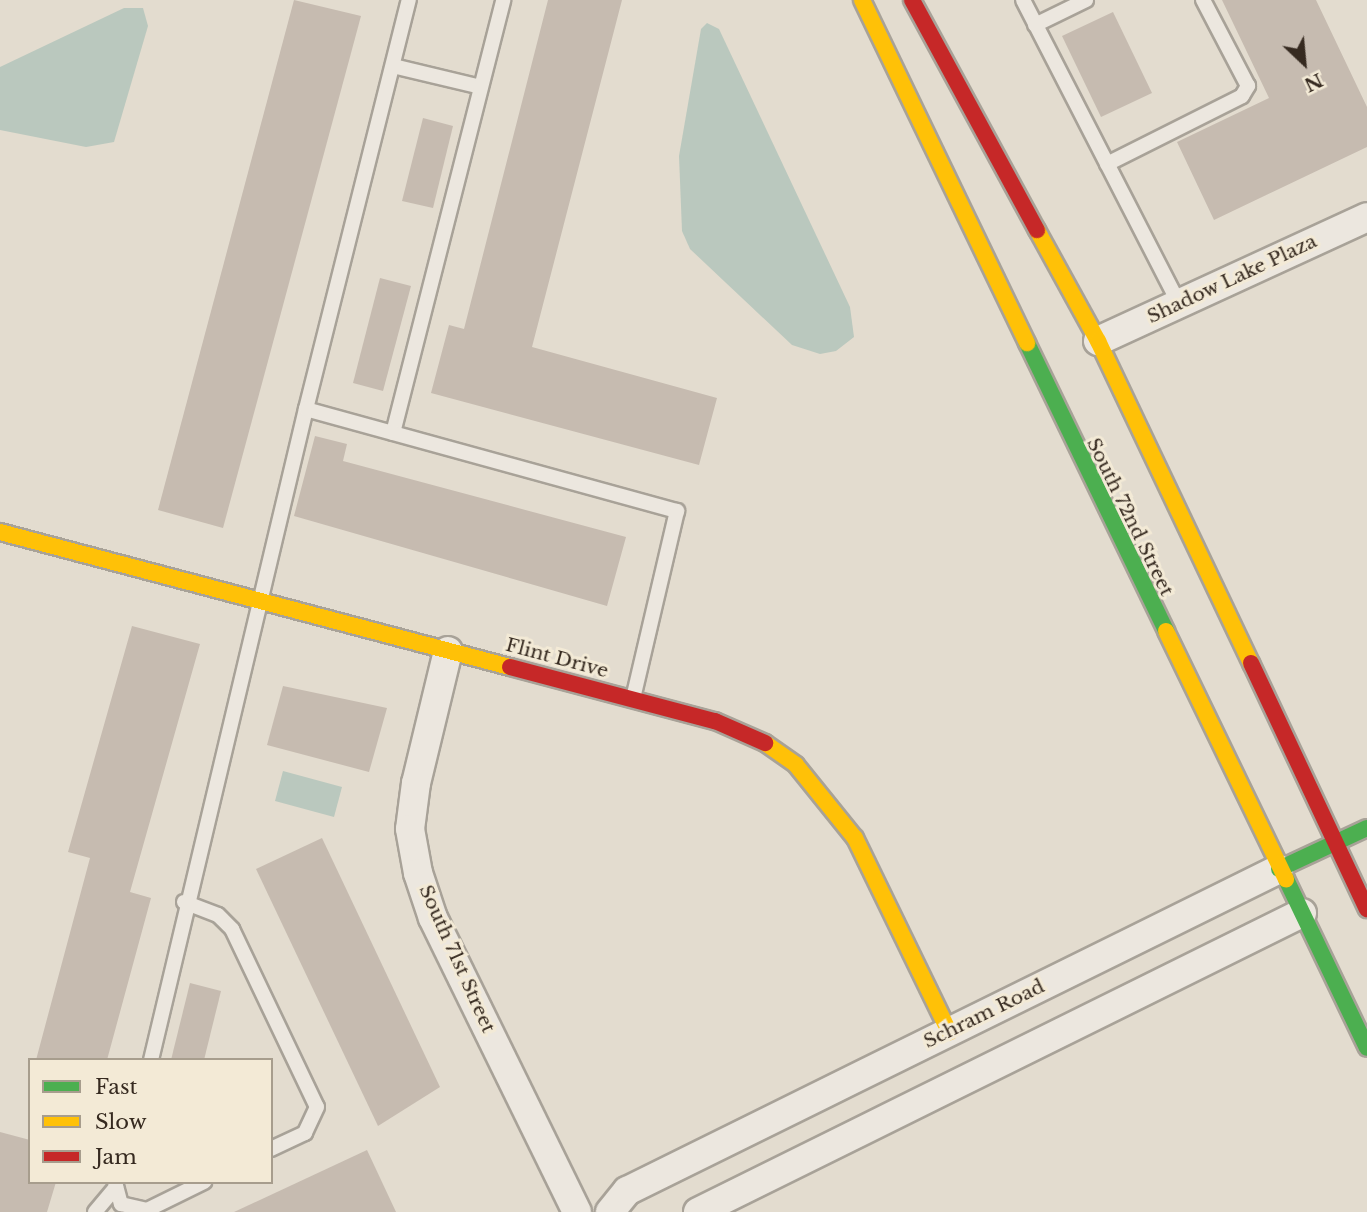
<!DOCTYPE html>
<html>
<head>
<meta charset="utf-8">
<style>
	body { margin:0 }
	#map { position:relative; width:1367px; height:1212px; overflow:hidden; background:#e3dccf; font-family:"Libre Baskerville",serif }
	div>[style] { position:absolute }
	.water>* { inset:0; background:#bac8be }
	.building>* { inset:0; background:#c6bbb0 }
	.roads { filter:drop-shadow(2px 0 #a8a298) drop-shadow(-2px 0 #a8a298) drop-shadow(0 2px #a8a298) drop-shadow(0 -2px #a8a298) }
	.lane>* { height:14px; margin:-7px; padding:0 7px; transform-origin:7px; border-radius:7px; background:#ece7df }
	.street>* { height:28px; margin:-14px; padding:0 14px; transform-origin:14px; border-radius:14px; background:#ece7df }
	.fast>* { height:16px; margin:-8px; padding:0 8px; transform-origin:8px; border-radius:8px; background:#4caf50 }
	.slow>* { height:16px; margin:-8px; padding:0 8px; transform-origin:8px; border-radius:8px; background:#ffc107 }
	.jam>* { height:16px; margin:-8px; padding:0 8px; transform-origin:8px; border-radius:8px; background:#c62828 }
	span { translate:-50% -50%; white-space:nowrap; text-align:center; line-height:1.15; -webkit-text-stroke:6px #f3ead6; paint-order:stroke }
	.street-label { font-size:19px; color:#362a20 }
	.legend { position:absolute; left:28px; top:1058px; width:245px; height:126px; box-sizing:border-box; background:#f3ead6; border:2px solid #a79d8d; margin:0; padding:9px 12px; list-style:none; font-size:21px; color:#362a20 }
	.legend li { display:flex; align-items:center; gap:14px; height:35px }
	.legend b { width:35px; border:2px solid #a79d8d }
	.north { position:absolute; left:1269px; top:28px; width:70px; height:70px; -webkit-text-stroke:5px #f3ead6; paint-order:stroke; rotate:154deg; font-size:19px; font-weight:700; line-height:28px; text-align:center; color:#362a20 }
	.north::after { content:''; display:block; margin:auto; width:24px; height:32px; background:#362a20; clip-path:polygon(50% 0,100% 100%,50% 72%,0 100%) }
</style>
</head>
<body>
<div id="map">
	<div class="water">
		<div style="clip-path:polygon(124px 8px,143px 8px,148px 26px,114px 142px,86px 147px,0 130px,0 67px)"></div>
		<div style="clip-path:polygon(707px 23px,719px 29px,850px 307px,854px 337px,836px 351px,820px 354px,792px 345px,690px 249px,682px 231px,679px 156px,701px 29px)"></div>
		<div style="clip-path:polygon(283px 771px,342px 787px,334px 817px,275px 801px)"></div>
	</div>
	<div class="building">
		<div style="clip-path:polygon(294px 0,361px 16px,223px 528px,158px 510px)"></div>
		<div style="clip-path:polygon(548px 0,622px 0,532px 347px,717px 398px,699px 465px,431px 393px,449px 325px,464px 329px)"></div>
		<div style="clip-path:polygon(1222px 0,1316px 0,1367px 107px,1367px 147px,1214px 220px,1177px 142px,1269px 98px)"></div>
		<div style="clip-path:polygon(1113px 12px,1152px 93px,1101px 117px,1062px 36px)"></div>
		<div style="clip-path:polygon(423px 118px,453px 126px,433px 208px,402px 201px)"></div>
		<div style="clip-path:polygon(380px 278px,411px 286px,383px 391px,353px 383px)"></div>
		<div style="clip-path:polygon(315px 436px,347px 444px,343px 461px,626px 537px,607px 606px,294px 516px)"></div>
		<div style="clip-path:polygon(132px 626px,200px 644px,130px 892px,151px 898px,107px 1060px,36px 1060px,90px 858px,68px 852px)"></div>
		<div style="clip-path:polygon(283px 686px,387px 708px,369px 772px,267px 745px)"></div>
		<div style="clip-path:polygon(322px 838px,440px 1087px,378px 1126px,256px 869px)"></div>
		<div style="clip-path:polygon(190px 983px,221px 991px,204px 1060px,171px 1060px)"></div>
		<div style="clip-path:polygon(0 1132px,30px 1140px,30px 1182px,56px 1182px,47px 1212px,0 1212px)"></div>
		<div style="clip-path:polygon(367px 1150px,396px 1212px,234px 1212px)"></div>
	</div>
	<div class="roads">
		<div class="lane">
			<div style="left:1023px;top:0;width:342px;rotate:62.8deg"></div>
			<div style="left:1035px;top:25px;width:57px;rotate:-26.1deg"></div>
			<div style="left:393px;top:66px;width:90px;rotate:13.4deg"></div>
			<div style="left:1107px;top:164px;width:151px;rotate:-26.7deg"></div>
			<div style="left:1242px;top:96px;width:12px;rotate:-59deg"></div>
			<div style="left:1248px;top:86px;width:97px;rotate:-117.6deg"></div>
			<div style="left:306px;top:409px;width:422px;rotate:-75.9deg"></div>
			<div style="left:393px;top:433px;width:447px;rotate:-75.7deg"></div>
			<div style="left:184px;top:902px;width:36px;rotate:21deg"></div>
			<div style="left:218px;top:915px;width:20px;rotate:45deg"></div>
			<div style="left:232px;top:929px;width:197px;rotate:64.5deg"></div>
			<div style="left:317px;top:1107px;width:29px;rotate:115deg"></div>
			<div style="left:305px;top:1133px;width:38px;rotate:155deg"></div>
			<div style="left:151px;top:1060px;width:669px;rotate:-76.61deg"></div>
			<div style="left:306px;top:409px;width:385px;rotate:15.4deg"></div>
			<div style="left:677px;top:511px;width:192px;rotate:103.2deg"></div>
			<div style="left:115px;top:1182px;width:23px;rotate:75deg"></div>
			<div style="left:121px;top:1204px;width:27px;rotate:13deg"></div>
			<div style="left:147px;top:1210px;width:64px;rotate:-26.2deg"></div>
			<div style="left:95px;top:1212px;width:33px;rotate:-50deg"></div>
		</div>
		<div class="street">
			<div style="left:1098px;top:341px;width:296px;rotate:-24.7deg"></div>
			<div style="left:448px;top:651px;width:136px;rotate:103.6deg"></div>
			<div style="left:416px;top:783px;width:46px;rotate:97.4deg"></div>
			<div style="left:410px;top:829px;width:45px;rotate:79.7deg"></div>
			<div style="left:418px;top:873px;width:47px;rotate:71.6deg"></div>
			<div style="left:433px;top:918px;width:327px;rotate:63.9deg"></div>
			<div style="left:610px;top:1212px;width:27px;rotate:-51deg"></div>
			<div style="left:627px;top:1191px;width:727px;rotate:-26.28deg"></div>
			<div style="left:698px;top:1212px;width:674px;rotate:-26.34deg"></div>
		</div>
		<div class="fast">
			<div style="left:1027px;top:343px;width:320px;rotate:64.2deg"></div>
			<div style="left:1279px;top:869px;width:97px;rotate:-25deg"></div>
			<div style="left:1286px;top:879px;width:187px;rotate:64.4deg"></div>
		</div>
		<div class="slow">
			<div style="left:862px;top:0;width:381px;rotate:64.3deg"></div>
			<div style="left:1037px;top:230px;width:127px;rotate:61.2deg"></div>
			<div style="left:1098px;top:341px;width:357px;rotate:64.6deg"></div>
			<div style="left:0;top:532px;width:528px;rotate:14.83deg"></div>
			<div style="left:1166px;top:631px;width:276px;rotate:64.2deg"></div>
			<div style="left:765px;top:743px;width:38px;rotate:35deg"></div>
			<div style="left:796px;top:765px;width:94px;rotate:51.1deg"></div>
			<div style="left:855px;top:838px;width:216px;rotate:64.1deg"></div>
		</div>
		<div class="jam">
			<div style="left:912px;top:0;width:262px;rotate:61.5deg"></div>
			<div style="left:1251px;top:663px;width:272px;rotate:64.8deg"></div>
			<div style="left:510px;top:667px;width:212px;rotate:14.8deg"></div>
			<div style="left:715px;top:721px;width:55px;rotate:23.7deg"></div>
		</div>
	</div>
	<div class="street-label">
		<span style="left:1232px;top:279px;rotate:-25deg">Shadow Lake Plaza</span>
		<span style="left:1130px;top:517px;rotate:64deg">South 72nd Street</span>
		<span style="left:557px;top:658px;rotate:15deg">Flint Drive</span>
		<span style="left:457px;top:959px;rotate:66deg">South 71st Street</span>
		<span style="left:984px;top:1014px;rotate:-26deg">Schram Road</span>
	</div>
	<ul class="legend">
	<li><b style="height:9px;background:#4caf50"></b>Fast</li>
	<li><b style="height:9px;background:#ffc107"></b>Slow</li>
	<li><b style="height:9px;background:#c62828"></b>Jam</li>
	</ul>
	<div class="north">N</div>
</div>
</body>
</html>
